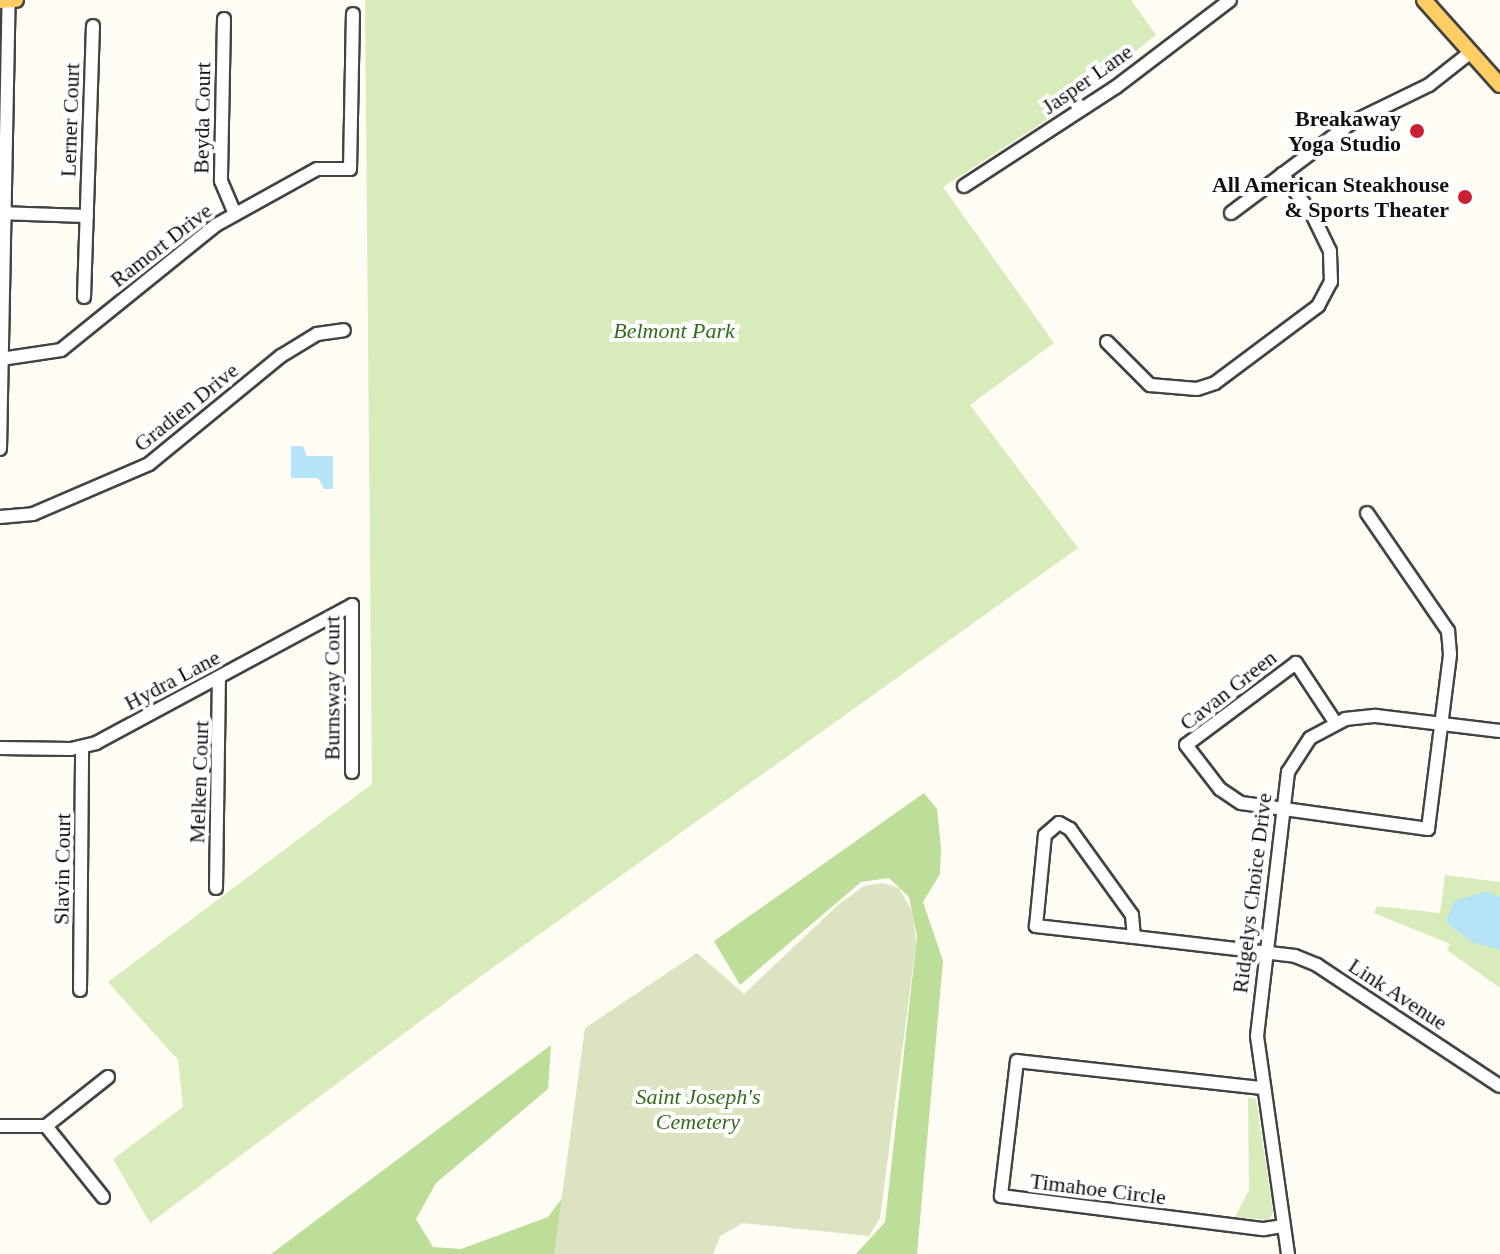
<!DOCTYPE html>
<html>
<head>
<meta charset="utf-8">
<style>
	body { margin:0 }
	#map { position:relative; width:1500px; height:1254px; overflow:hidden; background:#fffcf3; font-family:Georgia,serif }
	div>[style] { position:absolute }
	.green>* { inset:0; background:#d7ecba }
	.forest>* { inset:0; background:#bcde98 }
	.cemetery>* { inset:0; background:#dbe3c1 }
	.water>* { inset:0; background:#b5e4f9 }
	.roads { filter:drop-shadow(2px 0 #434343) drop-shadow(-2px 0 #434343) drop-shadow(0 2px #434343) drop-shadow(0 -2px #434343) }
	.minor>* { height:12px; margin:-6px; padding:0 6px; transform-origin:6px; border-radius:6px; background:#fff }
	.major>* { height:14px; margin:-7px; padding:0 7px; transform-origin:7px; border-radius:7px; background:#fece64 }
	.dots>* { width:22px; height:22px; translate:-50% -50%; box-sizing:border-box; border:4px solid #fff; border-radius:50% }
	span { translate:-50% -50%; white-space:nowrap; text-align:center; line-height:1.15; -webkit-text-stroke:8px #fff; paint-order:stroke }
	.street-label { font-size:22px; color:#101010 }
	.poi-label { font-size:22px; color:#101010; font-weight:700 }
	.right { translate:-100% -50%; text-align:right }
	.park-label { font-size:22px; color:#326c1c; font-style:italic }
</style>
</head>
<body>
<div id="map">
	<div class="green">
		<div style="clip-path:polygon(365px 0,1131px 0,1156px 35px,1062px 110px,943px 187px,1054px 343px,970px 405px,1078px 548px,481px 976px,150px 1223px,113px 1159px,183px 1107px,178px 1060px,108px 982px,372px 784px)"></div>
		<div style="clip-path:polygon(1445px 875px,1500px 882px,1500px 988px,1447px 950px,1450px 944px,1374px 913px,1377px 906px,1440px 913px)"></div>
		<div style="clip-path:polygon(1248px 1097px,1256px 1099px,1273px 1212px,1269px 1220px,1235px 1217px,1249px 1190px)"></div>
	</div>
	<div class="forest">
		<div style="clip-path:polygon(924px 793px,937px 809px,941px 848px,940px 874px,923px 902px,943px 961px,917px 1254px,856px 1254px,885px 1222px,917px 936px,909px 897px,889px 878px,861px 882px,740px 985px,714px 941px)"></div>
		<div style="clip-path:polygon(551px 1045px,548px 1089px,436px 1183px,416px 1219px,433px 1247px,461px 1249px,548px 1217px,572px 1185px,587px 1254px,271px 1254px)"></div>
	</div>
	<div class="cemetery">
		<div style="clip-path:polygon(883px 883px,899px 888px,913px 913px,916px 944px,880px 1218px,869px 1236px,743px 1223px,720px 1236px,713px 1254px,554px 1254px,585px 1028px,697px 953px,744px 994px,838px 905px,864px 886px)"></div>
	</div>
	<div class="water">
		<div style="clip-path:polygon(291px 446px,303px 446px,307px 456px,333px 456px,333px 489px,324px 489px,318px 478px,291px 478px)"></div>
		<div style="clip-path:polygon(1486px 891px,1500px 897px,1500px 950px,1472px 942px,1446px 922px,1454px 901px)"></div>
	</div>
	<div class="roads">
		<div class="minor">
			<div style="left:224px;top:19px;width:162px;rotate:91.1deg"></div>
			<div style="left:221px;top:181px;width:36px;rotate:67deg"></div>
			<div style="left:964px;top:186px;width:181px;rotate:-33.1deg"></div>
			<div style="left:1116px;top:87px;width:143px;rotate:-37.3deg"></div>
			<div style="left:0;top:213px;width:87px;rotate:2deg"></div>
			<div style="left:1231px;top:213px;width:150px;rotate:-36.9deg"></div>
			<div style="left:1351px;top:123px;width:87px;rotate:-26deg"></div>
			<div style="left:1429px;top:85px;width:53px;rotate:-38.2deg"></div>
			<div style="left:84px;top:297px;width:271px;rotate:-88.1deg"></div>
			<div style="left:1107px;top:342px;width:61px;rotate:45deg"></div>
			<div style="left:1150px;top:385px;width:47px;rotate:4.9deg"></div>
			<div style="left:1197px;top:389px;width:19px;rotate:-18deg"></div>
			<div style="left:1215px;top:383px;width:129px;rotate:-36.8deg"></div>
			<div style="left:1318px;top:306px;width:27px;rotate:-62deg"></div>
			<div style="left:1331px;top:282px;width:31px;rotate:-92deg"></div>
			<div style="left:1330px;top:251px;width:41px;rotate:-115.9deg"></div>
			<div style="left:1312px;top:214px;width:50px;rotate:-126.9deg"></div>
			<div style="left:1px;top:359px;width:61px;rotate:-8.5deg"></div>
			<div style="left:61px;top:350px;width:199px;rotate:-38.9deg"></div>
			<div style="left:216px;top:225px;width:115px;rotate:-29deg"></div>
			<div style="left:317px;top:169px;width:33px"></div>
			<div style="left:350px;top:169px;width:155px;rotate:-88.9deg"></div>
			<div style="left:0;top:449px;width:449px;rotate:-88.9deg"></div>
			<div style="left:0;top:517px;width:33px;rotate:-5deg"></div>
			<div style="left:33px;top:514px;width:126px;rotate:-23.3deg"></div>
			<div style="left:149px;top:464px;width:171px;rotate:-39.3deg"></div>
			<div style="left:281px;top:356px;width:42px;rotate:-31.4deg"></div>
			<div style="left:317px;top:334px;width:27px;rotate:-8deg"></div>
			<div style="left:1335px;top:722px;width:71px;rotate:-123.5deg"></div>
			<div style="left:1296px;top:663px;width:137px;rotate:143.3deg"></div>
			<div style="left:1186px;top:745px;width:56px;rotate:52.3deg"></div>
			<div style="left:1220px;top:789px;width:25px;rotate:34deg"></div>
			<div style="left:1241px;top:803px;width:189px;rotate:7.9deg"></div>
			<div style="left:1428px;top:829px;width:176px;rotate:-82.8deg"></div>
			<div style="left:1450px;top:654px;width:23px;rotate:-95deg"></div>
			<div style="left:1448px;top:631px;width:143px;rotate:-124.5deg"></div>
			<div style="left:0;top:748px;width:71px;rotate:0.8deg"></div>
			<div style="left:71px;top:749px;width:26px;rotate:-13deg"></div>
			<div style="left:96px;top:743px;width:291px;rotate:-28.3deg"></div>
			<div style="left:352px;top:605px;width:167px;rotate:90deg"></div>
			<div style="left:1059px;top:823px;width:13px;rotate:29deg"></div>
			<div style="left:1070px;top:829px;width:106px;rotate:54.2deg"></div>
			<div style="left:1132px;top:915px;width:22px;rotate:85deg"></div>
			<div style="left:1134px;top:937px;width:99px;rotate:-173.6deg"></div>
			<div style="left:1036px;top:926px;width:91px;rotate:-84.4deg"></div>
			<div style="left:1045px;top:835px;width:18px;rotate:-41deg"></div>
			<div style="left:216px;top:888px;width:210px;rotate:-89.2deg"></div>
			<div style="left:1134px;top:937px;width:162px;rotate:6.7deg"></div>
			<div style="left:1295px;top:956px;width:24px;rotate:22deg"></div>
			<div style="left:1317px;top:965px;width:219px;rotate:33.5deg"></div>
			<div style="left:80px;top:990px;width:242px;rotate:-89.5deg"></div>
			<div style="left:1261px;top:1088px;width:245px;rotate:-173.7deg"></div>
			<div style="left:1017px;top:1061px;width:136px;rotate:96.8deg"></div>
			<div style="left:1001px;top:1196px;width:265px;rotate:7.2deg"></div>
			<div style="left:1264px;top:1229px;width:20px;rotate:-9deg"></div>
			<div style="left:0;top:1126px;width:46px"></div>
			<div style="left:46px;top:1126px;width:79px;rotate:-38.3deg"></div>
			<div style="left:46px;top:1126px;width:91px;rotate:51.2deg"></div>
			<div style="left:1288px;top:1254px;width:220px;rotate:-98.1deg"></div>
			<div style="left:1257px;top:1036px;width:266px;rotate:-83.3deg"></div>
			<div style="left:1288px;top:772px;width:40px;rotate:-57.1deg"></div>
			<div style="left:1310px;top:738px;width:40px;rotate:-28deg"></div>
			<div style="left:1345px;top:719px;width:31px;rotate:-6deg"></div>
			<div style="left:1376px;top:716px;width:125px;rotate:6.9deg"></div>
		</div>
		<div class="major">
			<div style="left:1424px;top:0;width:114px;rotate:48.2deg"></div>
			<div style="left:0;top:1px;width:16px;rotate:-4deg"></div>
		</div>
	</div>
	<div class="dots">
		<div style="left:1417px;top:131px;background:#c72133"></div>
		<div style="left:1465px;top:197px;background:#c72133"></div>
	</div>
	<div class="street-label">
		<span style="left:1087px;top:79px;rotate:-35deg">Jasper Lane</span>
		<span style="left:202px;top:118px;rotate:-89deg">Beyda Court</span>
		<span style="left:70px;top:120px;rotate:-88deg">Lerner Court</span>
		<span style="left:161px;top:245px;rotate:-38deg">Ramort Drive</span>
		<span style="left:186px;top:407px;rotate:-39deg">Gradien Drive</span>
		<span style="left:172px;top:680px;rotate:-28deg">Hydra Lane</span>
		<span style="left:332px;top:688px;rotate:-90deg">Burnsway Court</span>
		<span style="left:1228px;top:690px;rotate:-38deg">Cavan Green</span>
		<span style="left:199px;top:782px;rotate:-88deg">Melken Court</span>
		<span style="left:62px;top:869px;rotate:-89deg">Slavin Court</span>
		<span style="left:1252px;top:893px;rotate:-83deg">Ridgelys Choice Drive</span>
		<span style="left:1398px;top:994px;rotate:33deg">Link Avenue</span>
		<span style="left:1098px;top:1189px;rotate:7deg">Timahoe Circle</span>
	</div>
	<div class="poi-label">
		<span class="right" style="left:1401px;top:131px">Breakaway<br>Yoga Studio</span>
		<span class="right" style="left:1449px;top:197px">All American Steakhouse<br>&amp; Sports Theater</span>
	</div>
	<div class="park-label">
		<span style="left:674px;top:331px">Belmont Park</span>
		<span style="left:698px;top:1109px">Saint Joseph's<br>Cemetery</span>
	</div>
</div>
</body>
</html>
